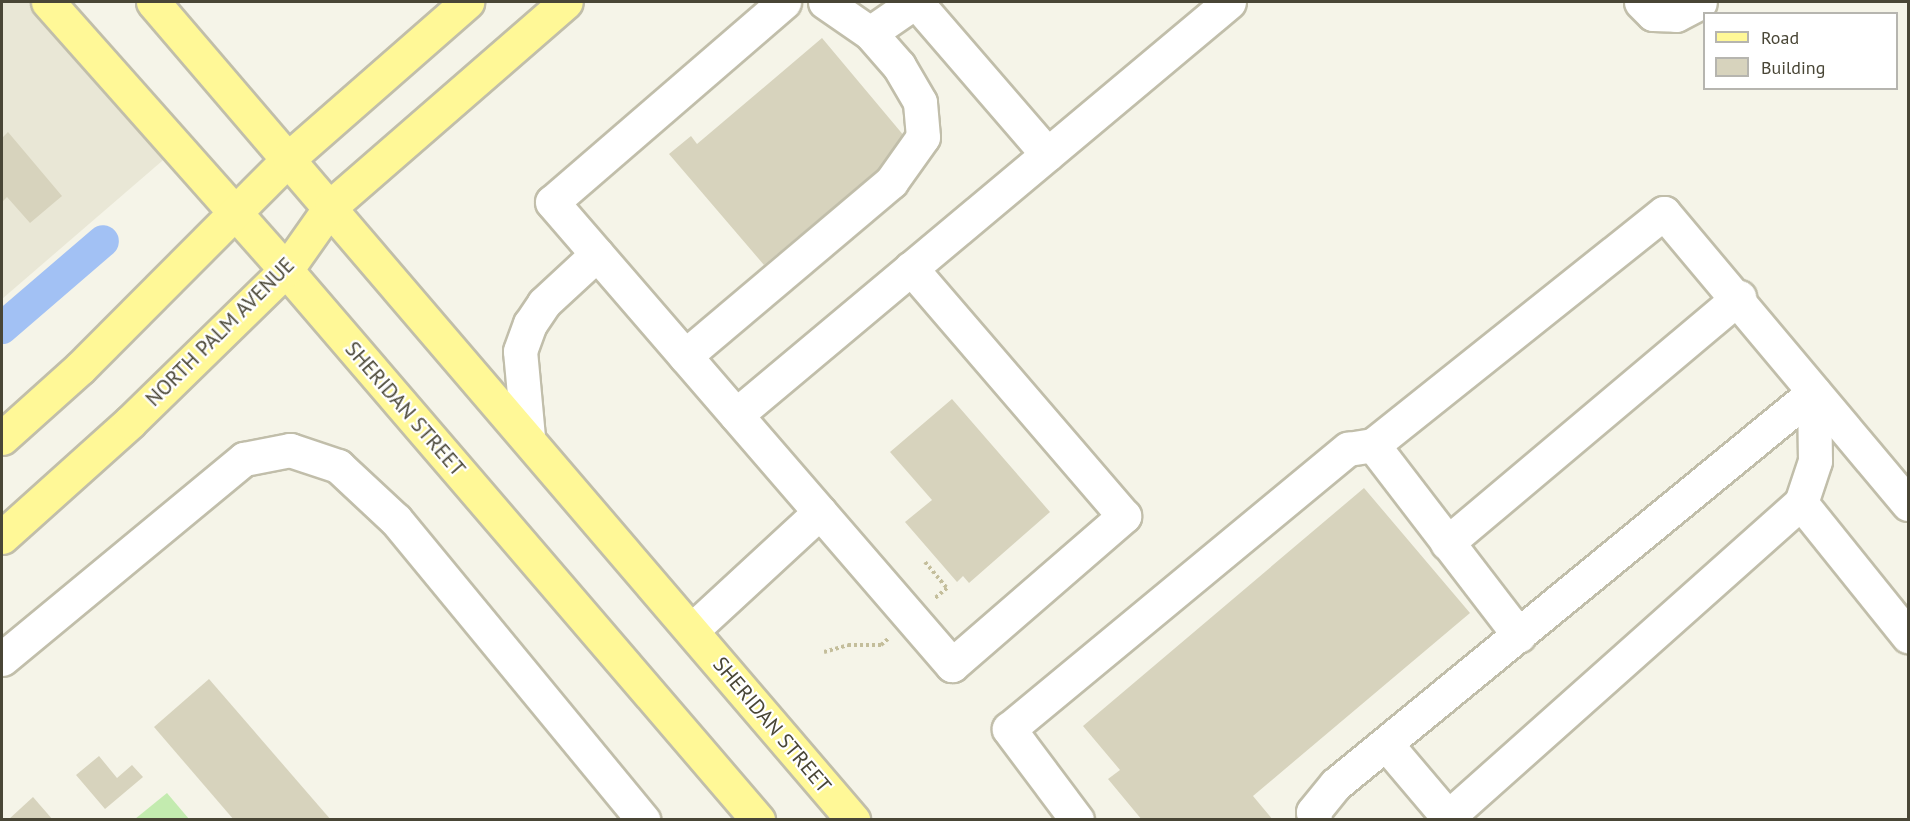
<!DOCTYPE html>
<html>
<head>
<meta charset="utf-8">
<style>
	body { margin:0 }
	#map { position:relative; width:1910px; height:821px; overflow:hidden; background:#f5f4e8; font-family:"PT Sans",sans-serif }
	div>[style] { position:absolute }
	.residential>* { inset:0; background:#e9e7d6 }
	.green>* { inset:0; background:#c3ebaf }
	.canal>* { height:32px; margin:-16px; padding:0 16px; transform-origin:16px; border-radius:16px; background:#a2c1f4 }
	.building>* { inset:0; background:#d7d3bd }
	.path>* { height:4px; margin-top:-2px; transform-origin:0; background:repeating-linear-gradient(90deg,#c4be9b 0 3px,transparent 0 6px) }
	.roads { filter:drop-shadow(2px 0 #c1beaa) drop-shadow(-2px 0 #c1beaa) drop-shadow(0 2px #c1beaa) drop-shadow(0 -2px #c1beaa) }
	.minor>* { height:33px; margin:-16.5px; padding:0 16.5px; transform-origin:16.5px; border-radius:16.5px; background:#fff }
	.major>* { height:33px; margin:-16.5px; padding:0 16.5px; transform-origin:16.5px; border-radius:16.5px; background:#fff897 }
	span { translate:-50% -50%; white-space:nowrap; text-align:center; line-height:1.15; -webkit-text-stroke:4.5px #fff; paint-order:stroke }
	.street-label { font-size:21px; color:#494636 }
	.frame { position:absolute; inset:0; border:3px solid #494636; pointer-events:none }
	.legend { position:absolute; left:1703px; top:12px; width:195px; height:78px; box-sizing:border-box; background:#fff; border:2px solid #b6b5af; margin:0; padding:8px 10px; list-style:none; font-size:18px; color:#494636 }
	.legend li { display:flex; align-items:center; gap:12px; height:30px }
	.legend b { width:30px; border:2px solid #b6b5af }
</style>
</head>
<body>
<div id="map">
	<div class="residential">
		<div style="clip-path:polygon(2px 2px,48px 2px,176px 149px,2px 299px)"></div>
	</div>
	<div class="green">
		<div style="clip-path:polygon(167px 793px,189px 819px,135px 819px)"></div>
	</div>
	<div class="canal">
		<div style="left:2px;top:328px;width:133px;rotate:-40.7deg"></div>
	</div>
	<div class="building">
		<div style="clip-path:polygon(822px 38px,910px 143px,764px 265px,669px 154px,691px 136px,697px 144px)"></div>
		<div style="clip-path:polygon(8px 132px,62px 196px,30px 223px,7px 197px,2px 202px,2px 138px)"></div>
		<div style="clip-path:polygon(952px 399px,1050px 512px,969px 583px,963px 576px,957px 582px,905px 522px,932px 500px,890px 452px)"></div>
		<div style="clip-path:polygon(1364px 488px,1470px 613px,1253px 796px,1273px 820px,1142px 820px,1108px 779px,1120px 770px,1083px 726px)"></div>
		<div style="clip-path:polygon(209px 679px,331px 820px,234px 820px,154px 727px)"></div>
		<div style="clip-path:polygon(99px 756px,117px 778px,132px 765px,143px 777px,105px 809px,76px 775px)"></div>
		<div style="clip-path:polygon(33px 797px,53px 820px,8px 820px)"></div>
	</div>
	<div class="path">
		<div style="left:925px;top:562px;width:34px;rotate:50deg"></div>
		<div style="left:947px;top:588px;width:16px;rotate:140deg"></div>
		<div style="left:824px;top:652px;width:25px;rotate:-16deg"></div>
		<div style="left:848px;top:645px;width:33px"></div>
		<div style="left:881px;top:645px;width:11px;rotate:-41deg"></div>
	</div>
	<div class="roads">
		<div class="minor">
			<div style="left:784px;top:2px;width:306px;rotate:139.2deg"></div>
			<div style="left:552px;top:202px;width:612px;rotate:49.18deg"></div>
			<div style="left:952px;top:665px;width:228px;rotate:-40.9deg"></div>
			<div style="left:1124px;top:516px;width:327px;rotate:-130.7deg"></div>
			<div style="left:825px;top:2px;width:55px;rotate:34.6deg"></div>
			<div style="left:870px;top:33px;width:55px;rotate:-34.6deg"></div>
			<div style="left:916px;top:2px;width:201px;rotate:49.2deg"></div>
			<div style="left:1641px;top:2px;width:17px;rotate:45deg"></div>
			<div style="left:1653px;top:14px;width:23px;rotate:2deg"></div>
			<div style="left:1676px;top:15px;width:27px;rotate:-28deg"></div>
			<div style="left:685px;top:356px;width:270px;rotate:-40.2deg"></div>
			<div style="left:891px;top:182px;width:55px;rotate:-54.6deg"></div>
			<div style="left:923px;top:137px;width:35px;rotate:-95deg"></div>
			<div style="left:920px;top:102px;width:42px;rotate:-120.3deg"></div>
			<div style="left:899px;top:66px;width:44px;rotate:-131.3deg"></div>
			<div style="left:736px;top:415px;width:643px;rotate:-39.95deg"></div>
			<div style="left:528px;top:437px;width:86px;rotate:-95.3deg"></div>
			<div style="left:520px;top:351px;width:29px;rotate:-70deg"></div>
			<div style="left:530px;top:324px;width:25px;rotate:-56deg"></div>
			<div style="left:544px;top:303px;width:72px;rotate:-42.8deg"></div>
			<div style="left:1373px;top:445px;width:240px;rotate:52.5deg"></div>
			<div style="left:1801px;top:503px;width:171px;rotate:51.2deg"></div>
			<div style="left:1447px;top:543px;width:382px;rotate:-40.1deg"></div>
			<div style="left:692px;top:630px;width:174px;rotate:-42.7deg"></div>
			<div style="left:2px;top:659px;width:314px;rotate:-39.6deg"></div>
			<div style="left:244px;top:459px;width:47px;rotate:-11.1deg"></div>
			<div style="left:290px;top:450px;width:51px;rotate:18.4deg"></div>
			<div style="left:338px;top:466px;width:79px;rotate:43deg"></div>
			<div style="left:396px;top:520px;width:389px;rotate:50.5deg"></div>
			<div style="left:1386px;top:744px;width:96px;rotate:49.7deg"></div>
			<div style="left:1448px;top:817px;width:472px;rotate:-41.7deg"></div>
			<div style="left:1801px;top:503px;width:44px;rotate:-71.6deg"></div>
			<div style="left:1815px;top:461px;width:69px;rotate:-90.8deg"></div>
			<div style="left:1077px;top:820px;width:114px;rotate:-126.8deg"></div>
			<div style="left:1009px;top:729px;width:440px;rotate:-39.6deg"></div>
			<div style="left:1348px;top:449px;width:25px;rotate:-9deg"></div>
			<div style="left:1373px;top:445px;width:372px;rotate:-38.6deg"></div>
			<div style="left:1664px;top:213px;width:380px;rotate:50deg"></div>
			<div style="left:1315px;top:820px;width:8px;rotate:-104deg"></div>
			<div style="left:1313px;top:812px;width:36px;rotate:-51deg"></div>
			<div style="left:1336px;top:784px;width:618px;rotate:-39.35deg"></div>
		</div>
		<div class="major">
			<div style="left:48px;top:2px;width:358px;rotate:48.4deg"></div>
			<div style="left:286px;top:270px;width:725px;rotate:49.36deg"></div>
			<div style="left:153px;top:2px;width:1077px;rotate:49.44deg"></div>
			<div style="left:2px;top:438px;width:105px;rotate:-41.9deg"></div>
			<div style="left:80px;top:368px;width:296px;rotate:-45.1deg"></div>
			<div style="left:289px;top:158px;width:237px;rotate:-41.2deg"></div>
			<div style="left:2px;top:537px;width:172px;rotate:-41.9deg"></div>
			<div style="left:130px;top:422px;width:218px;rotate:-44.3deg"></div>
			<div style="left:286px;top:270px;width:78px;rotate:-54.9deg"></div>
			<div style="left:331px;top:206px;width:311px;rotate:-41deg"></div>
		</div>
	</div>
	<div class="street-label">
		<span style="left:220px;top:332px;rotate:-45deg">NORTH PALM AVENUE</span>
		<span style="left:405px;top:409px;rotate:49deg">SHERIDAN STREET</span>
		<span style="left:772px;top:725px;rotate:50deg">SHERIDAN STREET</span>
	</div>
	<div class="frame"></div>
	<ul class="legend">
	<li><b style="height:8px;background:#fff897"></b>Road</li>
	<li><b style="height:16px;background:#d7d3bd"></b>Building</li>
	</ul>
</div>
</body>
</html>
